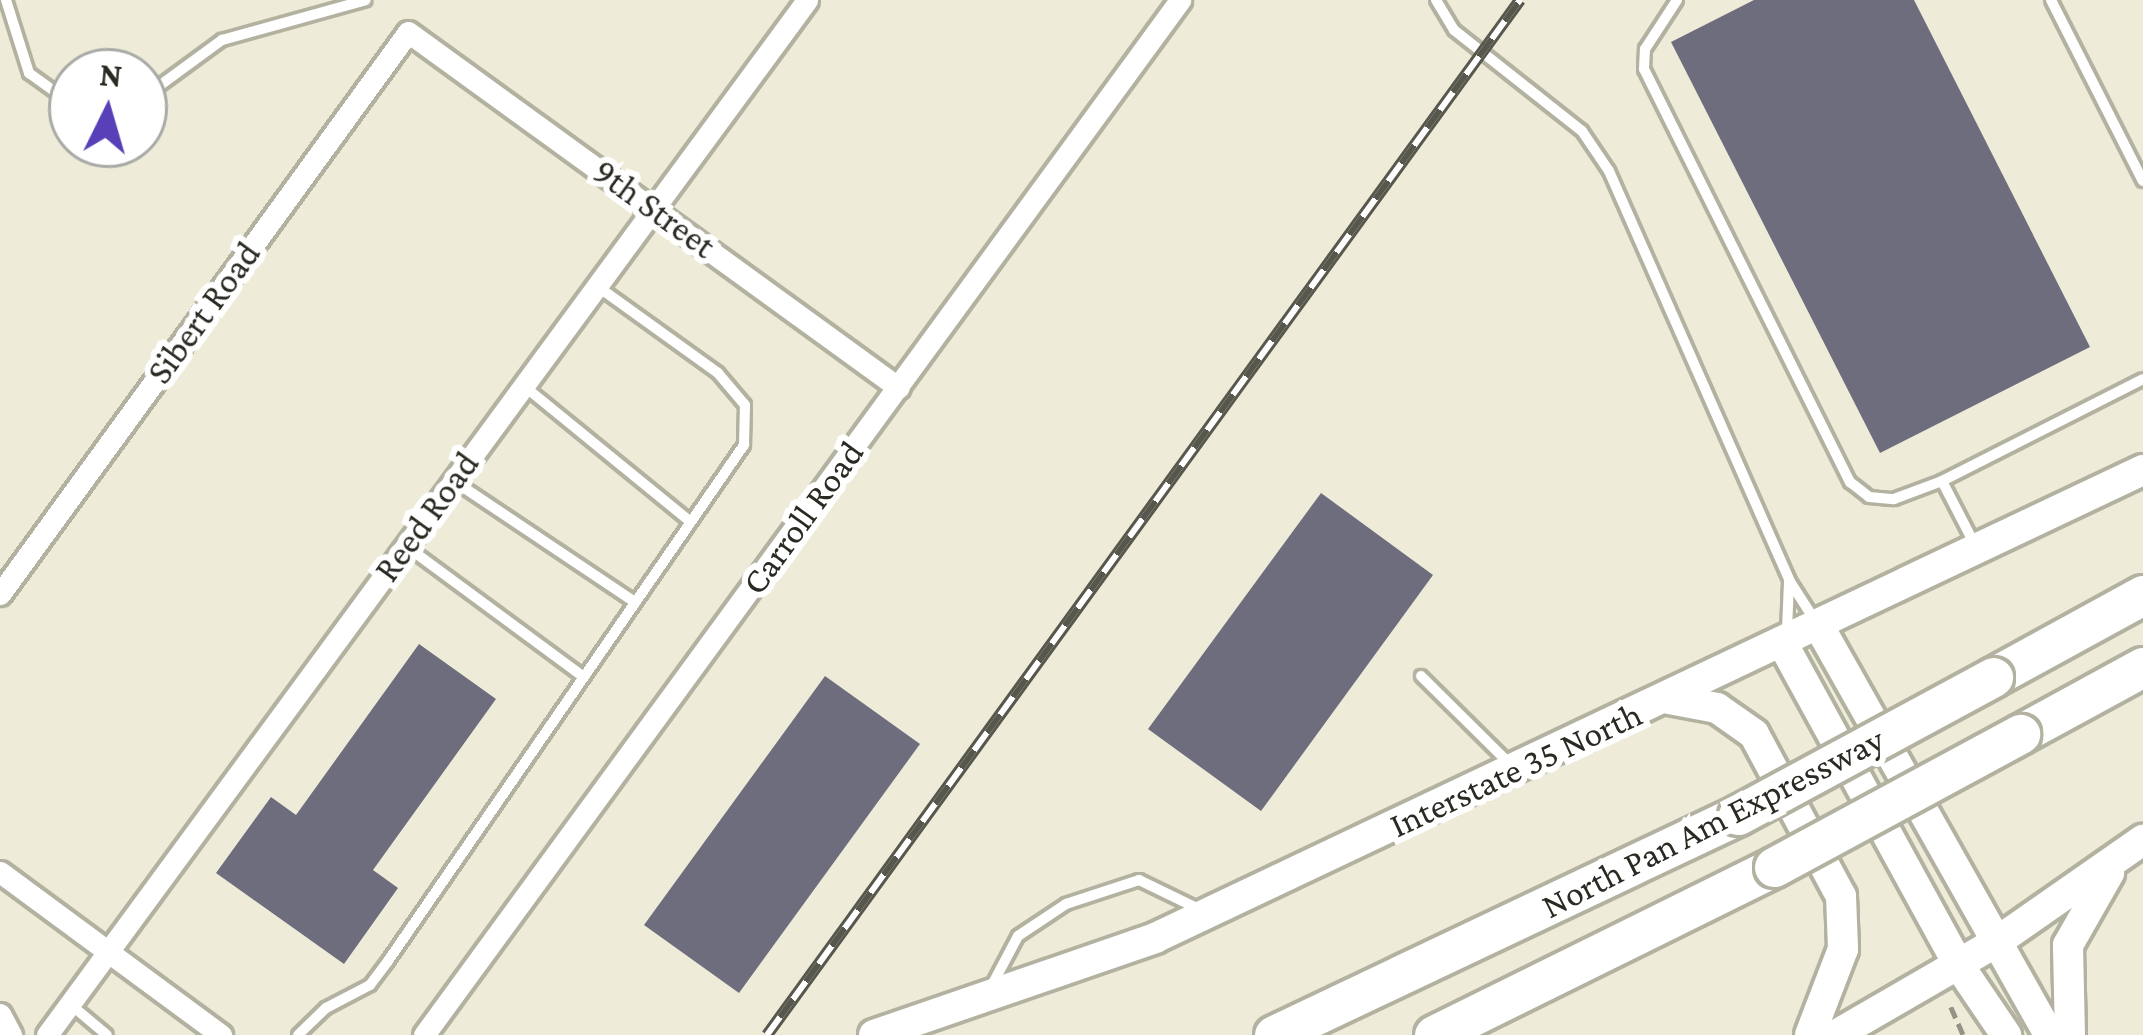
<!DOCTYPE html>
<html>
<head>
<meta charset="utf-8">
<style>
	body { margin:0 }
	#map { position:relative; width:2143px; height:1035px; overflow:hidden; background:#eeecd9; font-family:"Crimson Pro",serif }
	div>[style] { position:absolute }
	.building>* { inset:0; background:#6d6d7d }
	.path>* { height:4.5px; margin-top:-2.25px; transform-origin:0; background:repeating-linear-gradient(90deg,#949385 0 12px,transparent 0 18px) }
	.roads { filter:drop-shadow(3px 0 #b3b2a0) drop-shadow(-3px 0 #b3b2a0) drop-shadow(0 3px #b3b2a0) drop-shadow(0 -3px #b3b2a0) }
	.service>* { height:10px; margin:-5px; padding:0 5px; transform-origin:5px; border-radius:5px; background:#fff }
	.minor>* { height:21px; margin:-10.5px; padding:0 10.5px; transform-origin:10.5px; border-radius:10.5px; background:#fff }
	.secondary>* { height:30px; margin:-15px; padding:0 15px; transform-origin:15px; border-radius:15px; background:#fff }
	.motorway>* { height:39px; margin:-19.5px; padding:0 19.5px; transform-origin:19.5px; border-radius:19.5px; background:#fff }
	.rail>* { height:12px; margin-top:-6px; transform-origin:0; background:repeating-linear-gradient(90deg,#fff 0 22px,#58574d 0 44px); box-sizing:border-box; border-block:3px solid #58574d }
	.bridges { filter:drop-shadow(3px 0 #b3b2a0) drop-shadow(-3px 0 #b3b2a0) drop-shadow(0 3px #b3b2a0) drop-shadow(0 -3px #b3b2a0) }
	.motorway-bridge>* { height:39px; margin:-19.5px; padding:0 19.5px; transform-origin:19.5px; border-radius:19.5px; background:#fff }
	span { translate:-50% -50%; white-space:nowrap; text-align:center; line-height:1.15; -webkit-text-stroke:12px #fff; paint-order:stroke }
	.street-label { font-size:36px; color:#2a2a23 }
	.north { position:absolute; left:48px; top:48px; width:120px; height:120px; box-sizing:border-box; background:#fff; border:3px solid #aaaaa7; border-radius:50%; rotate:5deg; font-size:33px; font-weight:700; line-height:48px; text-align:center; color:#2a2a23 }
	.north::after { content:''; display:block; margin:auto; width:42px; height:54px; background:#5840b8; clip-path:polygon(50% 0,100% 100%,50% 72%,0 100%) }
</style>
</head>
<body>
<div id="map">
	<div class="building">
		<div style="clip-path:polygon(1754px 0,1914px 0,2090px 347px,1880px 453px,1671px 42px)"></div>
		<div style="clip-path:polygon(1321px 493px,1433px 575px,1261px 811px,1148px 729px)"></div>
		<div style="clip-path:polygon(419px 644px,496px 699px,373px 870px,398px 888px,344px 964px,216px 873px,271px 797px,296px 815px)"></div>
		<div style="clip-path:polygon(825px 676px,920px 744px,739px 993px,644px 925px)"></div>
	</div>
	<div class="path">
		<div style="left:1951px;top:1007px;width:30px;rotate:66deg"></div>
	</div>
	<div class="roads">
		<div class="service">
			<div style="left:6px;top:0;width:77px;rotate:72.5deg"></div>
			<div style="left:29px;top:73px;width:53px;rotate:35.8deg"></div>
			<div style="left:1436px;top:0;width:35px;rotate:59deg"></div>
			<div style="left:1454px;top:30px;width:163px;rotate:38.3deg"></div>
			<div style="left:1582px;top:131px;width:48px;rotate:56deg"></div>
			<div style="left:1609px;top:171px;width:447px;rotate:66.2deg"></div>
			<div style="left:1789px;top:580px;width:46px;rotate:57.3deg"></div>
			<div style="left:1677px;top:0;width:59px;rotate:123.1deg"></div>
			<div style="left:1645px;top:49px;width:20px;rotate:93deg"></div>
			<div style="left:1644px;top:69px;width:462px;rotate:63.5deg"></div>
			<div style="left:1850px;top:482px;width:24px;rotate:38deg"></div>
			<div style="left:1869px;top:497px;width:25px;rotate:5deg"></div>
			<div style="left:1894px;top:499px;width:51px;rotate:-20.6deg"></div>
			<div style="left:2051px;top:0;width:203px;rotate:63.1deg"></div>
			<div style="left:144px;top:97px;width:97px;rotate:-36.2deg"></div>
			<div style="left:222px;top:40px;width:149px;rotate:-15.5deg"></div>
			<div style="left:524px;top:386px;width:215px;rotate:39.2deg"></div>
			<div style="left:454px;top:481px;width:218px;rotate:33.8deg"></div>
			<div style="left:1975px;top:545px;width:72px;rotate:-117.3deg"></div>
			<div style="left:1942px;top:481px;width:225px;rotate:-26.9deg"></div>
			<div style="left:406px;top:546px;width:221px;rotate:36.4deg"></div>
			<div style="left:1787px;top:630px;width:47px;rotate:-87.6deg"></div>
			<div style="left:1421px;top:676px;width:124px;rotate:44.7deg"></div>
			<div style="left:992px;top:985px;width:55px;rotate:-62deg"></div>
			<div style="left:1018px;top:936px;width:58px;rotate:-33.7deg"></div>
			<div style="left:1066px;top:904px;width:77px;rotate:-18.2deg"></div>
			<div style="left:1139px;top:880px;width:67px;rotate:25.8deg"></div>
			<div style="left:70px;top:1004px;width:48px;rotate:40deg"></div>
			<div style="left:298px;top:1035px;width:39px;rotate:-44deg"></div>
			<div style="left:326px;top:1008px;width:50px;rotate:-27.6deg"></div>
			<div style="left:370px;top:985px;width:30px;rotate:-53deg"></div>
			<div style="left:388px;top:961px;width:627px;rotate:-55.4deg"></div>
			<div style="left:744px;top:445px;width:40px;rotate:-88.6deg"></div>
			<div style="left:745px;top:405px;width:42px;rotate:-130.2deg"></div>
			<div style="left:718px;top:373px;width:149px;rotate:-144.3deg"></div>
		</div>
		<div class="minor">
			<div style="left:0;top:594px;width:694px;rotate:-54.02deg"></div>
			<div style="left:408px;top:32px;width:606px;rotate:35.94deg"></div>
			<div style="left:0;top:872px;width:275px;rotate:36.4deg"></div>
			<div style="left:0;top:1014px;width:24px;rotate:62deg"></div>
			<div style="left:47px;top:1035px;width:1284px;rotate:-53.71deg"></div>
			<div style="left:424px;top:1035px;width:1282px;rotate:-53.85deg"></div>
		</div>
		<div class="secondary">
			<div style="left:1820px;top:628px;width:467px;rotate:60.6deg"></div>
			<div style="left:1784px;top:646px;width:362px;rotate:61.3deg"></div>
			<div style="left:1958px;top:964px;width:86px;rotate:55.9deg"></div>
			<div style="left:1669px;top:699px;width:49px;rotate:10.6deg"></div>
			<div style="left:1717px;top:708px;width:45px;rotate:35.1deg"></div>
			<div style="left:1754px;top:734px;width:184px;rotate:61.8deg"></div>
			<div style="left:1841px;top:896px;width:53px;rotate:87.8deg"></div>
			<div style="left:1843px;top:949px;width:92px;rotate:111deg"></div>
			<div style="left:874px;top:1035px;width:297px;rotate:-19deg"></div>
			<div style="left:1155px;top:938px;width:1093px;rotate:-25.35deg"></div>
			<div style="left:1836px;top:1035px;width:187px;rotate:-30.1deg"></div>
			<div style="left:1998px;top:941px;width:177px;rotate:-34.9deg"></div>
			<div style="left:2070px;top:1035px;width:90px;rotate:-91.3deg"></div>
			<div style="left:2068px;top:945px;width:83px;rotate:-60.3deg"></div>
		</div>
		<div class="motorway">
			<div style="left:1993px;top:677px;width:171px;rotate:-28.7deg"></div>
			<div style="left:2020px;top:734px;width:140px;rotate:-28.6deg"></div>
			<div style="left:1274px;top:1035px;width:514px;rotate:-25.37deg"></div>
			<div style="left:1434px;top:1035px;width:379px;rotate:-26.3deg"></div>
		</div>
	</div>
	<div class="rail">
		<div style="left:767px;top:1035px;width:1280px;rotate:-53.96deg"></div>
	</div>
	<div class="bridges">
		<div class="motorway-bridge">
			<div style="left:1738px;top:815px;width:290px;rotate:-28.4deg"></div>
			<div style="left:1774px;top:867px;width:280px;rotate:-28.4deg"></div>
		</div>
	</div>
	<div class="street-label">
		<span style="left:654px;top:209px;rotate:36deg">9th Street</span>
		<span style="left:204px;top:313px;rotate:-54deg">Sibert Road</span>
		<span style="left:427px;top:517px;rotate:-54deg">Reed Road</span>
		<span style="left:803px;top:518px;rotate:-54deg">Carroll Road</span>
		<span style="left:1516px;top:770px;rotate:-25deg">Interstate 35 North</span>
		<span style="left:1713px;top:823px;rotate:-27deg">North Pan Am Expressway</span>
	</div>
	<div class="north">N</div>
</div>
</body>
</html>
